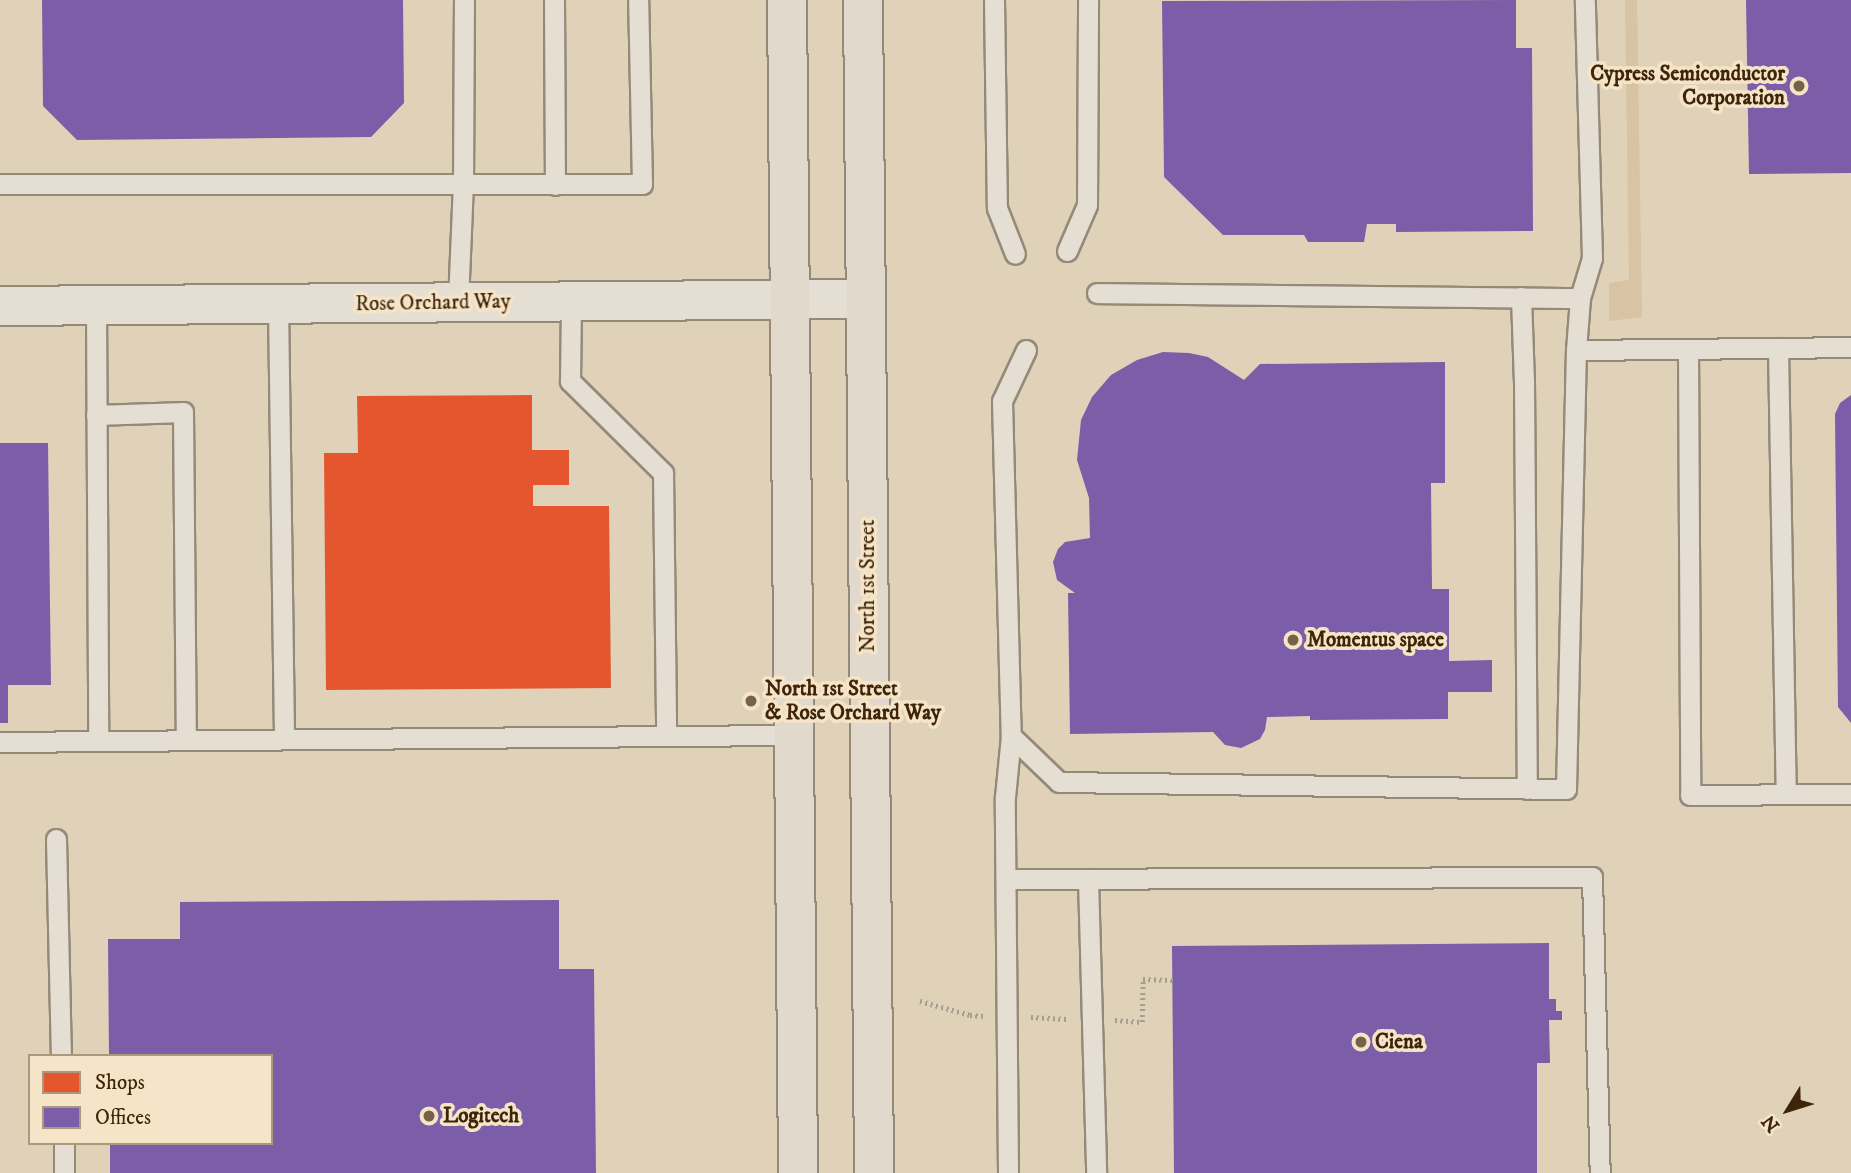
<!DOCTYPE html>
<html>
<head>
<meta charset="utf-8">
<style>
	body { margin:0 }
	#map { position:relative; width:1851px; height:1173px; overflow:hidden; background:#e0d1b9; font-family:"IM FELL DW Pica",serif }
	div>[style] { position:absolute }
	.green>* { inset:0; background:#d8c3a2 }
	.shops>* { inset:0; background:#e4572e }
	.offices>* { inset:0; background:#7b5ea7 }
	.path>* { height:4.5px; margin-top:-2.25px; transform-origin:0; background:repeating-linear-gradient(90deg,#a69e93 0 2px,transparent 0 5.5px) }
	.roads { filter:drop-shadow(2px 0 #958a79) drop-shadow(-2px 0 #958a79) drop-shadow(0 2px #958a79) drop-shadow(0 -2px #958a79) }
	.service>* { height:19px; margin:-9.5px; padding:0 9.5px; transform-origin:9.5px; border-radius:9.5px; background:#e5ded2 }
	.tertiary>* { height:38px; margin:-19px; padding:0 19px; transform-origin:19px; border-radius:19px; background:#e5ded2 }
	.primary>* { height:38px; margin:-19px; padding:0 19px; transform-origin:19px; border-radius:19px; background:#e1d9cb }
	.dots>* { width:19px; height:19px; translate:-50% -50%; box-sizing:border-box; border:4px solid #f5e4c8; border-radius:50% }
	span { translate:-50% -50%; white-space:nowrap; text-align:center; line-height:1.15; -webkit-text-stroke:7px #f5e4c8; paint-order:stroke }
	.poi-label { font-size:21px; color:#3e2509; font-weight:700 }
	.right { translate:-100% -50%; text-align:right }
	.left { translate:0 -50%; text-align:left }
	.street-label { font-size:21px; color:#3e2509 }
	.legend { position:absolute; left:28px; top:1054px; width:245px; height:91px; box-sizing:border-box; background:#f5e4c8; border:2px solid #ac987c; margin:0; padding:9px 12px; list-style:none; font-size:21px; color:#3e2509 }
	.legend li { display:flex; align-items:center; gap:14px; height:35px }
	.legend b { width:35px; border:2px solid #ac987c }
	.north { position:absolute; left:1753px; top:1075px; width:70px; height:70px; -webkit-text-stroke:5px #f5e4c8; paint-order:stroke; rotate:232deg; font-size:19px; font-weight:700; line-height:28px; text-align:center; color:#3e2509 }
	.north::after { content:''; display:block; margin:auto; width:24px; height:32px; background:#3e2509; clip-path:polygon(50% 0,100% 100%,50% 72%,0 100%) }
</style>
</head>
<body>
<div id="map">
	<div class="green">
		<div style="clip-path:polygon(1625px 0,1637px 0,1642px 317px,1609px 321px,1609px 283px,1629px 280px)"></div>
	</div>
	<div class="shops">
		<div style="clip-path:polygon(532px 395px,532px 450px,569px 450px,569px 485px,533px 485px,533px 506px,609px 506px,611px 688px,326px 690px,324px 453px,358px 453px,357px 396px)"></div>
	</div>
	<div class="offices">
		<div style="clip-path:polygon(42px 0,403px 0,404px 103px,371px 137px,77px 140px,43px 106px)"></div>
		<div style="clip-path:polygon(1516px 0,1516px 48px,1532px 48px,1533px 231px,1396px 232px,1396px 224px,1367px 224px,1364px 242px,1308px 242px,1304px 235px,1223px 235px,1164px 177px,1162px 1px)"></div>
		<div style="clip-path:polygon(1746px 0,1851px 0,1851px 173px,1749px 174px)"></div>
		<div style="clip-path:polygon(1163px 352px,1189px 353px,1208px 357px,1244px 380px,1260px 364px,1445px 362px,1445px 483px,1431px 483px,1432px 589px,1449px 589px,1449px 661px,1492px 660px,1492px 692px,1448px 692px,1448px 719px,1310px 720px,1310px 716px,1267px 717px,1265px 730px,1260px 739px,1241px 748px,1225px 745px,1213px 732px,1070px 734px,1068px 593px,1075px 593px,1057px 580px,1053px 562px,1058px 549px,1065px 542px,1090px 538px,1089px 498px,1077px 460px,1081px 420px,1092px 397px,1111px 375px,1137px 360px)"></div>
		<div style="clip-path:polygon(1851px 395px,1851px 723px,1838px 707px,1835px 414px,1840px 403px)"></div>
		<div style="clip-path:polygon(0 443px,48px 443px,51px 685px,8px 685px,8px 723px,0 723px)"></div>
		<div style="clip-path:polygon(559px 900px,559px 969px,594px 969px,596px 1173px,110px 1173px,110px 1143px,271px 1143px,271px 1056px,109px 1056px,108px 939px,180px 939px,180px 902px)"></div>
		<div style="clip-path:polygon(1549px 943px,1549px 999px,1556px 999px,1556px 1011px,1562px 1011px,1562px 1020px,1549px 1020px,1550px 1063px,1537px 1063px,1537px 1173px,1174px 1173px,1172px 946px)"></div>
	</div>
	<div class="path">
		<div style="left:920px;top:1001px;width:52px;rotate:15.6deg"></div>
		<div style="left:970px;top:1015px;width:13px;rotate:4deg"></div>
		<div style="left:1031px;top:1017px;width:36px;rotate:3deg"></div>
		<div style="left:1115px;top:1020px;width:27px;rotate:4deg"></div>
		<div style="left:1142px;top:1022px;width:43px;rotate:-88.7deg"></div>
		<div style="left:1143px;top:979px;width:30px;rotate:2deg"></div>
	</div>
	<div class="roads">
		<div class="service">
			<div style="left:554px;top:0;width:185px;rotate:89.7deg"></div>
			<div style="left:994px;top:0;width:208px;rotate:89.2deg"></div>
			<div style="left:997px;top:208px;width:49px;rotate:68.6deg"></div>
			<div style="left:0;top:184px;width:642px"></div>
			<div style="left:642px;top:184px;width:184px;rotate:-91.2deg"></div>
			<div style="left:1067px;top:251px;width:50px;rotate:-66.5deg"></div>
			<div style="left:1087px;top:205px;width:205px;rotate:-89.7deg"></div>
			<div style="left:1097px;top:293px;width:483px;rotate:0.6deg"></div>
			<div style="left:1521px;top:297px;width:84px;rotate:88deg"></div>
			<div style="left:1524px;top:381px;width:408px;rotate:89.6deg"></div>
			<div style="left:571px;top:301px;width:80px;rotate:90.7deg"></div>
			<div style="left:570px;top:381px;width:131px;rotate:44.7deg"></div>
			<div style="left:663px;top:473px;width:263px;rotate:89.3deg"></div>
			<div style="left:458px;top:302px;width:117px;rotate:-87.6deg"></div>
			<div style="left:463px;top:185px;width:185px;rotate:-89.7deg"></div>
			<div style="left:278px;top:305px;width:434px;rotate:89.2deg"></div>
			<div style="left:96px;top:306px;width:435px;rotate:89.7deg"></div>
			<div style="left:1778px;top:348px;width:446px;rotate:89deg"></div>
			<div style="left:1688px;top:349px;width:446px;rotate:89.7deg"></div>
			<div style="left:1690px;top:795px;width:161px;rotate:-0.4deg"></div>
			<div style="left:1026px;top:350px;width:56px;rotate:115.2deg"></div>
			<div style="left:1002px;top:401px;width:335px;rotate:88.5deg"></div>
			<div style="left:1011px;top:736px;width:66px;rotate:43.8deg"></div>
			<div style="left:1059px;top:782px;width:507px;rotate:0.79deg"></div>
			<div style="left:1566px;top:789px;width:439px;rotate:-88.7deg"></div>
			<div style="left:1576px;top:350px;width:52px;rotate:-85.6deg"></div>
			<div style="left:1580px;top:298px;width:42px;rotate:-73.3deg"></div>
			<div style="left:1592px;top:258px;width:258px;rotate:-91.6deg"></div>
			<div style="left:1576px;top:350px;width:275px;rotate:-0.6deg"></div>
			<div style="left:96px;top:415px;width:87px;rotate:-2deg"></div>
			<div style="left:183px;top:412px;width:328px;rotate:89.5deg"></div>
			<div style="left:0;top:742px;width:794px;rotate:-0.51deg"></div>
			<div style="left:56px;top:839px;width:217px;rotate:88.7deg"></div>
			<div style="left:1006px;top:879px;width:586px;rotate:-0.2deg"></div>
			<div style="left:1592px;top:877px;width:296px;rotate:88.5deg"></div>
			<div style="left:1088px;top:879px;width:294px;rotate:88.4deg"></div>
			<div style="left:64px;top:1143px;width:30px;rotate:90deg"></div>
			<div style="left:1008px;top:1173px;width:376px;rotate:-90.5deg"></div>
			<div style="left:1005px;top:797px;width:61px;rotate:-84.4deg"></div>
		</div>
		<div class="tertiary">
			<div style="left:0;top:306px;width:866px;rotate:-0.46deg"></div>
		</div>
		<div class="primary">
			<div style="left:787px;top:0;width:1173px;rotate:89.46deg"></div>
			<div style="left:863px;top:0;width:1173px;rotate:89.46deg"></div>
		</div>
	</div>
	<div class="dots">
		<div style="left:1799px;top:86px;background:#776147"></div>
		<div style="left:1293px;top:640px;background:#776147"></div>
		<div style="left:751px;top:701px;background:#776147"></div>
		<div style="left:1361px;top:1042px;background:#776147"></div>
		<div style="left:429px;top:1116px;background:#776147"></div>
	</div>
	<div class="poi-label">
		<span class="right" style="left:1785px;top:86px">Cypress Semiconductor<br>Corporation</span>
		<span class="left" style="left:1307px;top:640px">Momentus space</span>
		<span class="left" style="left:765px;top:701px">North 1st Street<br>&amp; Rose Orchard Way</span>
		<span class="left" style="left:1375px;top:1042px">Ciena</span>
		<span class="left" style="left:443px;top:1116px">Logitech</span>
	</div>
	<div class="street-label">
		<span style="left:433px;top:303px;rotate:-1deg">Rose Orchard Way</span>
		<span style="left:868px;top:586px;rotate:-90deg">North 1st Street</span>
	</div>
	<ul class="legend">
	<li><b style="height:19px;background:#e4572e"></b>Shops</li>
	<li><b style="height:19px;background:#7b5ea7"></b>Offices</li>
	</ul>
	<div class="north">N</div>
</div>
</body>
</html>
